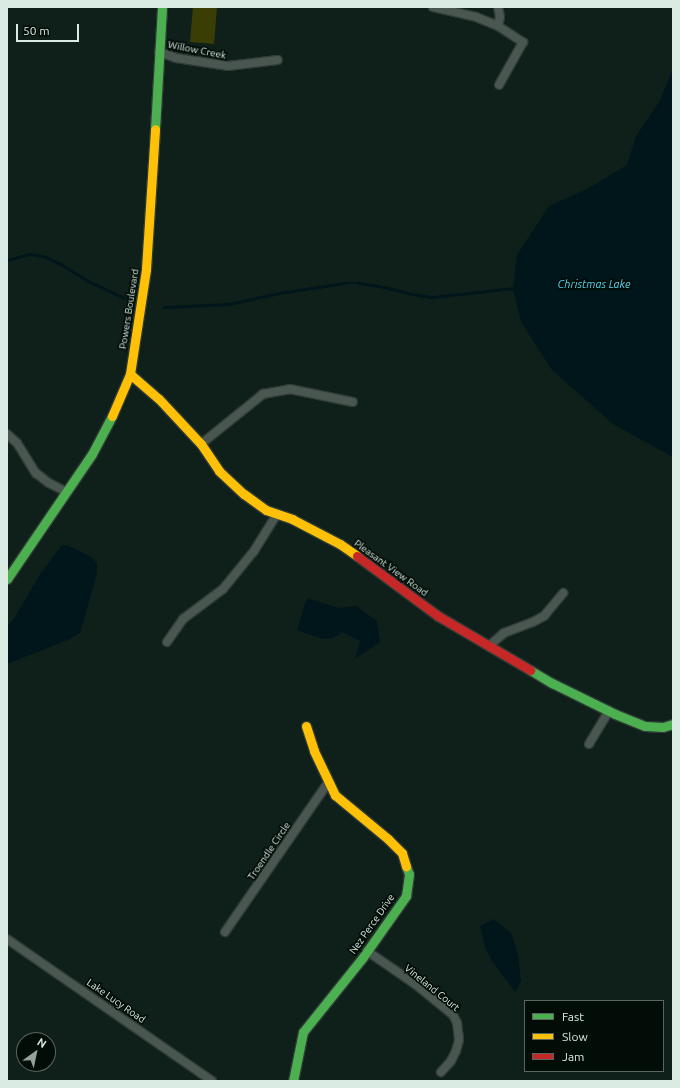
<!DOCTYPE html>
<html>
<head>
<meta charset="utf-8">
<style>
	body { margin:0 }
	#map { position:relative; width:680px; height:1088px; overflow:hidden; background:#0f201a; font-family:Ubuntu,sans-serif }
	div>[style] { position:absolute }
	.green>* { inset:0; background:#3a3e04 }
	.water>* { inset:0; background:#01161b }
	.stream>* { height:2.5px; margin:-1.25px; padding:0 1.25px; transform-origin:1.25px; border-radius:1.25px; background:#01161b }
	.roads { filter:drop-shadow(1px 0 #2f3b36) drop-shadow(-1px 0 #2f3b36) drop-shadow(0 1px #2f3b36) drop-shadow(0 -1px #2f3b36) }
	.street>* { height:8px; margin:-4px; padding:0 4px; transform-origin:4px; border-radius:4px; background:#4a5650 }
	.fast>* { height:9px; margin:-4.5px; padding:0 4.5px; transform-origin:4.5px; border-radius:4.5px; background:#4caf50 }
	.slow>* { height:9px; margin:-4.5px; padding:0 4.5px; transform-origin:4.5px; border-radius:4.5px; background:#ffc107 }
	.jam>* { height:9px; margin:-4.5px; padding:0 4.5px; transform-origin:4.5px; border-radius:4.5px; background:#c62828 }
	span { translate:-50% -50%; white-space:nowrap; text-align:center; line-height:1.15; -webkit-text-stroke:3.5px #030d08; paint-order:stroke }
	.street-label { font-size:10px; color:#d9ebe2 }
	.water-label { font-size:11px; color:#5ad9f5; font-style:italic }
	.frame { position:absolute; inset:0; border:8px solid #d9ebe2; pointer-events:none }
	.legend { position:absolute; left:524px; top:1000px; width:140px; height:72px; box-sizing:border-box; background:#030d08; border:1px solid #59665f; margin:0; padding:5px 7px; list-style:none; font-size:12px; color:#d9ebe2 }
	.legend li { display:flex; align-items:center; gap:8px; height:20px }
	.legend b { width:20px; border:1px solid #59665f }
	.north { position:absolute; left:16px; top:1032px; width:40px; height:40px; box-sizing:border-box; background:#030d08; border:1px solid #59665f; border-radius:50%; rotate:33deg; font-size:11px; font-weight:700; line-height:16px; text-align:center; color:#d9ebe2 }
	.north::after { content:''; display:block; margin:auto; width:14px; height:18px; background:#92a49c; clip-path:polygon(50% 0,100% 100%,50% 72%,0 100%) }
	.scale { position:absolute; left:16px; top:24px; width:63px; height:18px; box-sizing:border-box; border:2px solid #d9ebe2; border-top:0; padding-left:5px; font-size:12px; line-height:14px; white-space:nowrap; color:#d9ebe2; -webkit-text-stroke:3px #030d08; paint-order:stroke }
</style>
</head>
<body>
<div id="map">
	<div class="green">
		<div style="clip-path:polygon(193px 7px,217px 7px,214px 44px,190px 42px)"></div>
	</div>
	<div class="water">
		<div style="clip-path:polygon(673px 69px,673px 457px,613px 424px,552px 370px,521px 322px,513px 288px,517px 255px,549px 206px,589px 188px,627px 165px,636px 136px,659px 102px)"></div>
		<div style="clip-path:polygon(62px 545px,67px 545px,91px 557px,97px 563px,97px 574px,80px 633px,70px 639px,7px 664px,7px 627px,13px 620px,41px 573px)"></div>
		<div style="clip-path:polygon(307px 598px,339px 608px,356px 606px,377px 621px,380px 642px,355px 659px,360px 641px,342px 632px,333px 638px,323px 639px,297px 630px)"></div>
		<div style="clip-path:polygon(494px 919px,511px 933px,518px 955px,521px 981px,515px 992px,492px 961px,485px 947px,480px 926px)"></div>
	</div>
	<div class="stream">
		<div style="left:7px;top:260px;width:23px;rotate:-15deg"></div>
		<div style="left:29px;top:254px;width:14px;rotate:8deg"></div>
		<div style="left:43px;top:256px;width:20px;rotate:24deg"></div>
		<div style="left:61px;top:264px;width:32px;rotate:32deg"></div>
		<div style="left:88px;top:281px;width:40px;rotate:25deg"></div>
		<div style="left:164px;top:307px;width:65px;rotate:-2.6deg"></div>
		<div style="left:229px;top:304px;width:51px;rotate:-12.4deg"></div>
		<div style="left:279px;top:293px;width:66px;rotate:-8.7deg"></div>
		<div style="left:344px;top:283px;width:15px"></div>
		<div style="left:359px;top:283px;width:25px;rotate:9deg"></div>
		<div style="left:384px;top:287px;width:30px;rotate:14deg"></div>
		<div style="left:413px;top:294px;width:20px;rotate:9deg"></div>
		<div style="left:433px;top:297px;width:82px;rotate:-6.3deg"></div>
	</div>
	<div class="roads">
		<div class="street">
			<div style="left:433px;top:7px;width:44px;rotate:13.1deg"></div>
			<div style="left:476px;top:17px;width:24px;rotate:22deg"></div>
			<div style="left:498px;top:26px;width:30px;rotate:33deg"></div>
			<div style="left:523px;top:42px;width:49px;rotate:119.2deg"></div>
			<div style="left:498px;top:7px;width:10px;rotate:79deg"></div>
			<div style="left:500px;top:17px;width:9px;rotate:103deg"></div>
			<div style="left:159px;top:52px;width:18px;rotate:19deg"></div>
			<div style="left:176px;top:58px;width:53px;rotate:8.7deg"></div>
			<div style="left:228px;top:66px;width:50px;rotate:-6.8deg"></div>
			<div style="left:7px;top:434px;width:13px;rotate:42deg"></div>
			<div style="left:17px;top:443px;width:36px;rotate:58deg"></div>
			<div style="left:36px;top:473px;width:16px;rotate:38deg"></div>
			<div style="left:49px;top:483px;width:20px;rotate:27deg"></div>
			<div style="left:201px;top:444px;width:80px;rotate:-38.9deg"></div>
			<div style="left:263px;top:394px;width:27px;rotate:-10deg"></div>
			<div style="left:290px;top:389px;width:64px;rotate:11.7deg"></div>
			<div style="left:167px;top:642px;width:28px;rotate:-55deg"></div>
			<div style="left:183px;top:619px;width:50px;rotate:-36.9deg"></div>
			<div style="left:223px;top:589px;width:49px;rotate:-50.8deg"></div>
			<div style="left:254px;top:551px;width:44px;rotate:-58.1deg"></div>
			<div style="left:489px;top:646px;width:20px;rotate:-41deg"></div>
			<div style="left:504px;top:633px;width:31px;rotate:-21deg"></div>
			<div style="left:533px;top:622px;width:13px;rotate:-29deg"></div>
			<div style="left:544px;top:616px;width:30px;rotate:-50deg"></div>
			<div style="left:589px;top:744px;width:39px;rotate:-59deg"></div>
			<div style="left:225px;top:932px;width:183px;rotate:-55.4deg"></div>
			<div style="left:7px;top:939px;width:249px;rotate:34.7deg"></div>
			<div style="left:367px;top:951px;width:58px;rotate:34.5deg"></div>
			<div style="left:415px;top:984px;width:49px;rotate:39.2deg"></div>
			<div style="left:453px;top:1015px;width:9px;rotate:63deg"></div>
			<div style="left:457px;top:1023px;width:17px;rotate:83deg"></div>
			<div style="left:459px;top:1040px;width:11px;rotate:105deg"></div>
			<div style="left:456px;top:1051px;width:11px;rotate:117deg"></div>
			<div style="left:451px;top:1061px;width:15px;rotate:132deg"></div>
		</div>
		<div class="fast">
			<div style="left:155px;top:129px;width:122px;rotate:-86.7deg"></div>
			<div style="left:7px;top:579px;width:151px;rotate:-55.8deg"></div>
			<div style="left:92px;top:454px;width:43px;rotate:-62.2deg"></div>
			<div style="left:530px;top:670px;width:26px;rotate:31deg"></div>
			<div style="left:552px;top:683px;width:70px;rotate:26.2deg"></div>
			<div style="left:615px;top:714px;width:32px;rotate:22deg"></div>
			<div style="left:645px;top:726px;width:18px;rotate:3deg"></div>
			<div style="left:663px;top:727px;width:10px;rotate:-17deg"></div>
			<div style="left:293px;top:1081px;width:50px;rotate:-78.5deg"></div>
			<div style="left:303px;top:1032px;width:96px;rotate:-51.3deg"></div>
			<div style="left:363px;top:957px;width:75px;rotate:-54.8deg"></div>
			<div style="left:406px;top:896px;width:22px;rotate:-82deg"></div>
			<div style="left:409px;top:874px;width:9px;rotate:-111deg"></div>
		</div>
		<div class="slow">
			<div style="left:130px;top:374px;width:38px;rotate:41deg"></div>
			<div style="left:159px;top:399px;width:62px;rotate:47deg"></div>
			<div style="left:201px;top:444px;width:32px;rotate:56deg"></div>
			<div style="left:219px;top:471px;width:34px;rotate:43deg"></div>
			<div style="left:244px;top:494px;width:27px;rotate:36deg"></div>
			<div style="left:266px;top:510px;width:28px;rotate:19deg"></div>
			<div style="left:292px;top:519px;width:54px;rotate:27.5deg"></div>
			<div style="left:340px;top:544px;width:21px;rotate:35deg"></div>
			<div style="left:112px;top:416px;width:46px;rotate:-66.8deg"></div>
			<div style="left:130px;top:374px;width:106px;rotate:-81.3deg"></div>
			<div style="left:146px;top:269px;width:140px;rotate:-86.3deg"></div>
			<div style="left:306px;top:726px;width:26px;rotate:72deg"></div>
			<div style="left:314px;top:751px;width:49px;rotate:64.5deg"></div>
			<div style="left:335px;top:795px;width:69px;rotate:39.7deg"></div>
			<div style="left:388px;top:839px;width:20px;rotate:45deg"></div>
			<div style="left:402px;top:853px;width:14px;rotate:73deg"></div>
		</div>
		<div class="jam">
			<div style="left:357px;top:556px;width:101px;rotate:36.5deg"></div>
			<div style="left:438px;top:616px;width:107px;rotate:30.4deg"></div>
		</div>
	</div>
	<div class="street-label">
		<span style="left:197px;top:50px;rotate:11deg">Willow Creek</span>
		<span style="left:129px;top:309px;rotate:-81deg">Powers Boulevard</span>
		<span style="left:391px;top:568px;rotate:36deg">Pleasant View Road</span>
		<span style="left:269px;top:851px;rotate:-56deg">Troendle Circle</span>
		<span style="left:372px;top:924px;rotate:-55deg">Nez Perce Drive</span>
		<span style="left:432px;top:988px;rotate:39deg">Vineland Court</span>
		<span style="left:116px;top:1001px;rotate:35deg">Lake Lucy Road</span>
	</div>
	<div class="water-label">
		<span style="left:594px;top:284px">Christmas Lake</span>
	</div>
	<div class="frame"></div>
	<ul class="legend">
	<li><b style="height:5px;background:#4caf50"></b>Fast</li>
	<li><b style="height:5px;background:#ffc107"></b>Slow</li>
	<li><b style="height:5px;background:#c62828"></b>Jam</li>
	</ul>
	<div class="north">N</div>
	<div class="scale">50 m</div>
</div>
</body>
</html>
